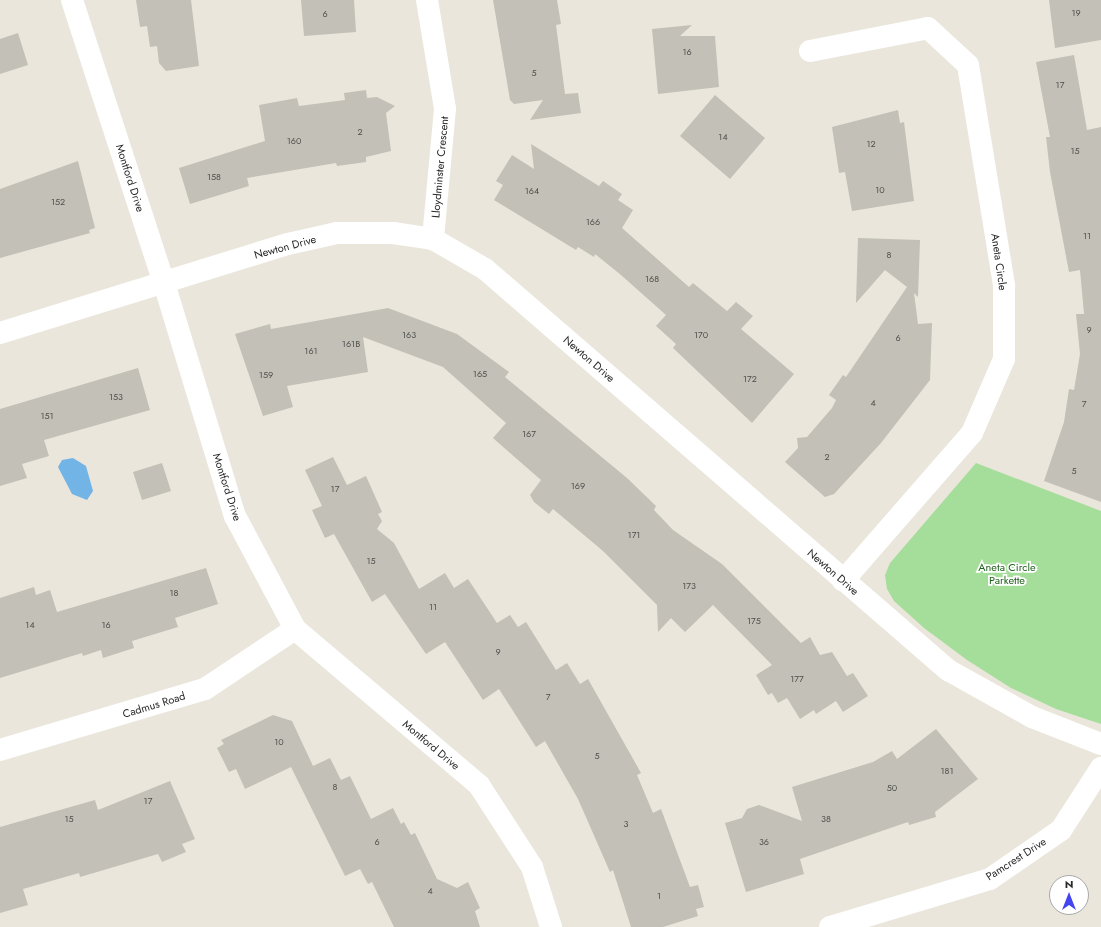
<!DOCTYPE html>
<html>
<head>
<meta charset="utf-8">
<style>
	body { margin:0 }
	#map { position:relative; width:1101px; height:927px; overflow:hidden; background:#eae6db; font-family:Jost,sans-serif }
	div>[style] { position:absolute }
	.green>* { inset:0; background:#a5de9a }
	.water>* { inset:0; background:#73b4e7 }
	.building>* { inset:0; background:#c2c0b7 }
	.street>* { height:22px; margin:-11px; padding:0 11px; transform-origin:11px; border-radius:11px; background:#fff }
	.secondary>* { height:22px; margin:-11px; padding:0 11px; transform-origin:11px; border-radius:11px; background:#fff }
	span { translate:-50% -50%; white-space:nowrap; text-align:center; line-height:1.15; -webkit-text-stroke:3.5px #fff; paint-order:stroke }
	.number-label { font-size:9px; color:#4e4e4c }
	.number-label span { -webkit-text-stroke-width:0 }
	.street-label { font-size:11px; color:#282828 }
	.park-label { font-size:11px; color:#20611d }
	.north { position:absolute; left:1049px; top:875px; width:40px; height:40px; box-sizing:border-box; background:#fff; border:1px solid #a9a9a9; border-radius:50%; rotate:0deg; font-size:11px; font-weight:700; line-height:16px; text-align:center; color:#282828 }
	.north::after { content:''; display:block; margin:auto; width:14px; height:18px; background:#4345ef; clip-path:polygon(50% 0,100% 100%,50% 72%,0 100%) }
</style>
</head>
<body>
<div id="map">
	<div class="green">
		<div style="clip-path:polygon(976px 463px,1101px 511px,1101px 724px,1056px 709px,1011px 688px,967px 660px,924px 628px,894px 601px,887px 589px,885px 575px,890px 563px)"></div>
	</div>
	<div class="water">
		<div style="clip-path:polygon(73px 458px,86px 466px,93px 491px,87px 500px,72px 494px,58px 467px,62px 460px)"></div>
	</div>
	<div class="building">
		<div style="clip-path:polygon(136px 0,191px 0,199px 66px,166px 71px,159px 63px,157px 46px,150px 47px,147px 26px,140px 27px)"></div>
		<div style="clip-path:polygon(301px 0,354px 0,356px 32px,304px 36px)"></div>
		<div style="clip-path:polygon(493px 0,557px 0,561px 24px,556px 25px,565px 94px,578px 93px,581px 113px,530px 120px,543px 100px,514px 104px,510px 100px)"></div>
		<div style="clip-path:polygon(1049px 0,1101px 0,1101px 40px,1055px 48px)"></div>
		<div style="clip-path:polygon(692px 25px,680px 36px,715px 36px,719px 87px,658px 94px,652px 29px)"></div>
		<div style="clip-path:polygon(18px 33px,28px 65px,0 74px,0 39px)"></div>
		<div style="clip-path:polygon(1074px 55px,1087px 130px,1101px 127px,1101px 502px,1044px 481px,1064px 422px,1069px 389px,1074px 390px,1080px 354px,1076px 314px,1084px 314px,1080px 270px,1069px 272px,1050px 172px,1046px 137px,1050px 137px,1036px 62px)"></div>
		<div style="clip-path:polygon(366px 90px,367px 98px,377px 97px,395px 106px,386px 113px,391px 151px,366px 157px,366px 162px,337px 166px,336px 163px,247px 178px,249px 186px,190px 204px,179px 168px,265px 141px,259px 105px,297px 98px,299px 106px,345px 100px,344px 93px)"></div>
		<div style="clip-path:polygon(715px 95px,765px 138px,730px 179px,680px 136px)"></div>
		<div style="clip-path:polygon(898px 110px,900px 123px,904px 122px,914px 201px,852px 211px,845px 172px,839px 173px,832px 127px)"></div>
		<div style="clip-path:polygon(531px 144px,599px 186px,603px 181px,622px 194px,618px 200px,633px 210px,622px 228px,689px 287px,693px 283px,727px 311px,736px 302px,753px 316px,741px 329px,794px 374px,752px 423px,673px 348px,676px 344px,656px 326px,666px 315px,621px 275px,595px 254px,594px 257px,578px 247px,576px 250px,494px 200px,503px 185px,496px 181px,512px 155px,534px 169px)"></div>
		<div style="clip-path:polygon(78px 161px,95px 228px,89px 230px,90px 233px,0 258px,0 189px)"></div>
		<div style="clip-path:polygon(858px 238px,920px 240px,918px 297px,914px 293px,918px 324px,932px 323px,930px 380px,881px 443px,834px 494px,825px 497px,785px 462px,798px 448px,797px 438px,807px 437px,832px 408px,836px 400px,829px 395px,843px 375px,846px 377px,907px 287px,885px 270px,856px 303px)"></div>
		<div style="clip-path:polygon(388px 308px,457px 334px,509px 372px,505px 377px,627px 478px,656px 506px,654px 510px,673px 530px,722px 564px,801px 643px,810px 637px,820px 655px,832px 652px,847px 676px,853px 673px,868px 696px,843px 712px,836px 701px,816px 714px,814px 710px,800px 719px,787px 698px,778px 703px,772px 693px,768px 695px,756px 675px,772px 665px,713px 605px,685px 632px,671px 618px,658px 632px,657px 605px,603px 551px,553px 509px,549px 514px,534px 502px,530px 495px,541px 480px,493px 438px,506px 423px,443px 367px,363px 337px,368px 372px,287px 386px,293px 407px,263px 416px,235px 334px,270px 324px,271px 329px)"></div>
		<div style="clip-path:polygon(138px 368px,150px 410px,44px 440px,49px 456px,22px 464px,27px 478px,0 486px,0 409px)"></div>
		<div style="clip-path:polygon(333px 457px,347px 485px,366px 476px,382px 512px,378px 514px,382px 521px,377px 529px,394px 543px,419px 589px,445px 573px,454px 588px,468px 579px,497px 623px,510px 615px,518px 627px,526px 622px,556px 670px,567px 663px,580px 684px,588px 679px,641px 773px,637px 775px,653px 813px,661px 809px,690px 887px,698px 885px,704px 907px,696px 909px,698px 916px,663px 927px,631px 927px,613px 870px,610px 872px,578px 799px,545px 741px,536px 747px,499px 689px,483px 700px,445px 642px,426px 654px,385px 594px,372px 602px,334px 534px,325px 538px,312px 510px,322px 506px,305px 470px)"></div>
		<div style="clip-path:polygon(162px 463px,171px 491px,142px 500px,133px 472px)"></div>
		<div style="clip-path:polygon(206px 568px,218px 604px,175px 618px,178px 627px,132px 641px,134px 648px,103px 658px,101px 650px,83px 656px,82px 653px,0 678px,0 598px,34px 587px,36px 595px,50px 590px,57px 612px)"></div>
		<div style="clip-path:polygon(273px 715px,292px 721px,313px 766px,330px 758px,341px 780px,350px 776px,371px 819px,393px 808px,401px 824px,404px 822px,411px 835px,415px 833px,437px 879px,457px 888px,468px 882px,480px 908px,475px 911px,480px 927px,394px 927px,372px 882px,368px 884px,360px 869px,345px 876px,291px 767px,245px 789px,236px 769px,229px 772px,217px 748px,224px 744px,221px 740px)"></div>
		<div style="clip-path:polygon(936px 729px,978px 779px,935px 812px,936px 817px,909px 825px,908px 822px,800px 859px,804px 874px,746px 892px,725px 823px,742px 818px,747px 809px,759px 805px,802px 821px,792px 787px,873px 762px,892px 751px,897px 759px)"></div>
		<div style="clip-path:polygon(170px 781px,195px 839px,182px 844px,186px 852px,162px 862px,158px 854px,80px 877px,79px 873px,23px 889px,28px 905px,0 913px,0 827px,95px 800px,98px 810px)"></div>
	</div>
	<div class="street">
		<div style="left:72px;top:0;width:298px;rotate:72deg"></div>
		<div style="left:164px;top:283px;width:244px;rotate:73.1deg"></div>
		<div style="left:235px;top:516px;width:128px;rotate:62deg"></div>
		<div style="left:295px;top:629px;width:241px;rotate:40.3deg"></div>
		<div style="left:479px;top:785px;width:98px;rotate:57.1deg"></div>
		<div style="left:532px;top:867px;width:63px;rotate:72.4deg"></div>
		<div style="left:427px;top:0;width:110px;rotate:80.6deg"></div>
		<div style="left:445px;top:109px;width:131px;rotate:95.3deg"></div>
		<div style="left:810px;top:51px;width:120px;rotate:-11deg"></div>
		<div style="left:928px;top:28px;width:54px;rotate:42.8deg"></div>
		<div style="left:968px;top:65px;width:224px;rotate:80.7deg"></div>
		<div style="left:1004px;top:286px;width:73px;rotate:90deg"></div>
		<div style="left:1004px;top:359px;width:81px;rotate:113.4deg"></div>
		<div style="left:972px;top:433px;width:196px;rotate:131.1deg"></div>
		<div style="left:0;top:750px;width:214px;rotate:-16.6deg"></div>
		<div style="left:205px;top:689px;width:108px;rotate:-33.7deg"></div>
		<div style="left:830px;top:927px;width:167px;rotate:-16.7deg"></div>
		<div style="left:990px;top:879px;width:86px;rotate:-34.6deg"></div>
		<div style="left:1061px;top:830px;width:74px;rotate:-57.2deg"></div>
	</div>
	<div class="secondary">
		<div style="left:0;top:333px;width:301px;rotate:-17.2deg"></div>
		<div style="left:288px;top:244px;width:50px;rotate:-12.7deg"></div>
		<div style="left:337px;top:233px;width:56px"></div>
		<div style="left:393px;top:233px;width:40px;rotate:8.5deg"></div>
		<div style="left:433px;top:239px;width:60px;rotate:30deg"></div>
		<div style="left:485px;top:269px;width:613px;rotate:40.9deg"></div>
		<div style="left:948px;top:670px;width:96px;rotate:29.2deg"></div>
		<div style="left:1032px;top:717px;width:74px;rotate:21.4deg"></div>
	</div>
	<div class="number-label">
		<span style="left:1076px;top:13px">19</span>
		<span style="left:325px;top:14px">6</span>
		<span style="left:687px;top:52px">16</span>
		<span style="left:534px;top:73px">5</span>
		<span style="left:1060px;top:85px">17</span>
		<span style="left:360px;top:132px">2</span>
		<span style="left:723px;top:137px">14</span>
		<span style="left:294px;top:141px">160</span>
		<span style="left:871px;top:144px">12</span>
		<span style="left:1075px;top:151px">15</span>
		<span style="left:214px;top:177px">158</span>
		<span style="left:880px;top:190px">10</span>
		<span style="left:532px;top:191px">164</span>
		<span style="left:58px;top:202px">152</span>
		<span style="left:593px;top:222px">166</span>
		<span style="left:1087px;top:236px">11</span>
		<span style="left:889px;top:255px">8</span>
		<span style="left:652px;top:279px">168</span>
		<span style="left:1089px;top:330px">9</span>
		<span style="left:409px;top:335px">163</span>
		<span style="left:701px;top:335px">170</span>
		<span style="left:898px;top:338px">6</span>
		<span style="left:351px;top:344px">161B</span>
		<span style="left:311px;top:351px">161</span>
		<span style="left:480px;top:374px">165</span>
		<span style="left:266px;top:375px">159</span>
		<span style="left:750px;top:379px">172</span>
		<span style="left:116px;top:397px">153</span>
		<span style="left:873px;top:403px">4</span>
		<span style="left:1084px;top:404px">7</span>
		<span style="left:47px;top:416px">151</span>
		<span style="left:529px;top:434px">167</span>
		<span style="left:827px;top:457px">2</span>
		<span style="left:1074px;top:471px">5</span>
		<span style="left:578px;top:486px">169</span>
		<span style="left:335px;top:489px">17</span>
		<span style="left:634px;top:535px">171</span>
		<span style="left:371px;top:561px">15</span>
		<span style="left:689px;top:586px">173</span>
		<span style="left:174px;top:593px">18</span>
		<span style="left:433px;top:607px">11</span>
		<span style="left:754px;top:621px">175</span>
		<span style="left:30px;top:625px">14</span>
		<span style="left:106px;top:625px">16</span>
		<span style="left:498px;top:652px">9</span>
		<span style="left:797px;top:679px">177</span>
		<span style="left:548px;top:697px">7</span>
		<span style="left:279px;top:742px">10</span>
		<span style="left:597px;top:756px">5</span>
		<span style="left:947px;top:771px">181</span>
		<span style="left:335px;top:787px">8</span>
		<span style="left:892px;top:788px">50</span>
		<span style="left:148px;top:801px">17</span>
		<span style="left:69px;top:819px">15</span>
		<span style="left:826px;top:819px">38</span>
		<span style="left:626px;top:824px">3</span>
		<span style="left:377px;top:842px">6</span>
		<span style="left:764px;top:842px">36</span>
		<span style="left:430px;top:891px">4</span>
		<span style="left:659px;top:896px">1</span>
	</div>
	<div class="street-label">
		<span style="left:440px;top:167px;rotate:-85deg">Lloydminster Crescent</span>
		<span style="left:130px;top:178px;rotate:72deg">Montford Drive</span>
		<span style="left:285px;top:247px;rotate:-15deg">Newton Drive</span>
		<span style="left:999px;top:262px;rotate:82deg">Aneta Circle</span>
		<span style="left:589px;top:359px;rotate:41deg">Newton Drive</span>
		<span style="left:227px;top:487px;rotate:72deg">Montford Drive</span>
		<span style="left:833px;top:572px;rotate:41deg">Newton Drive</span>
		<span style="left:154px;top:705px;rotate:-17deg">Cadmus Road</span>
		<span style="left:431px;top:745px;rotate:40deg">Montford Drive</span>
		<span style="left:1016px;top:859px;rotate:-33deg">Pamcrest Drive</span>
	</div>
	<div class="park-label">
		<span style="left:1007px;top:574px">Aneta Circle<br>Parkette</span>
	</div>
	<div class="north">N</div>
</div>
</body>
</html>
